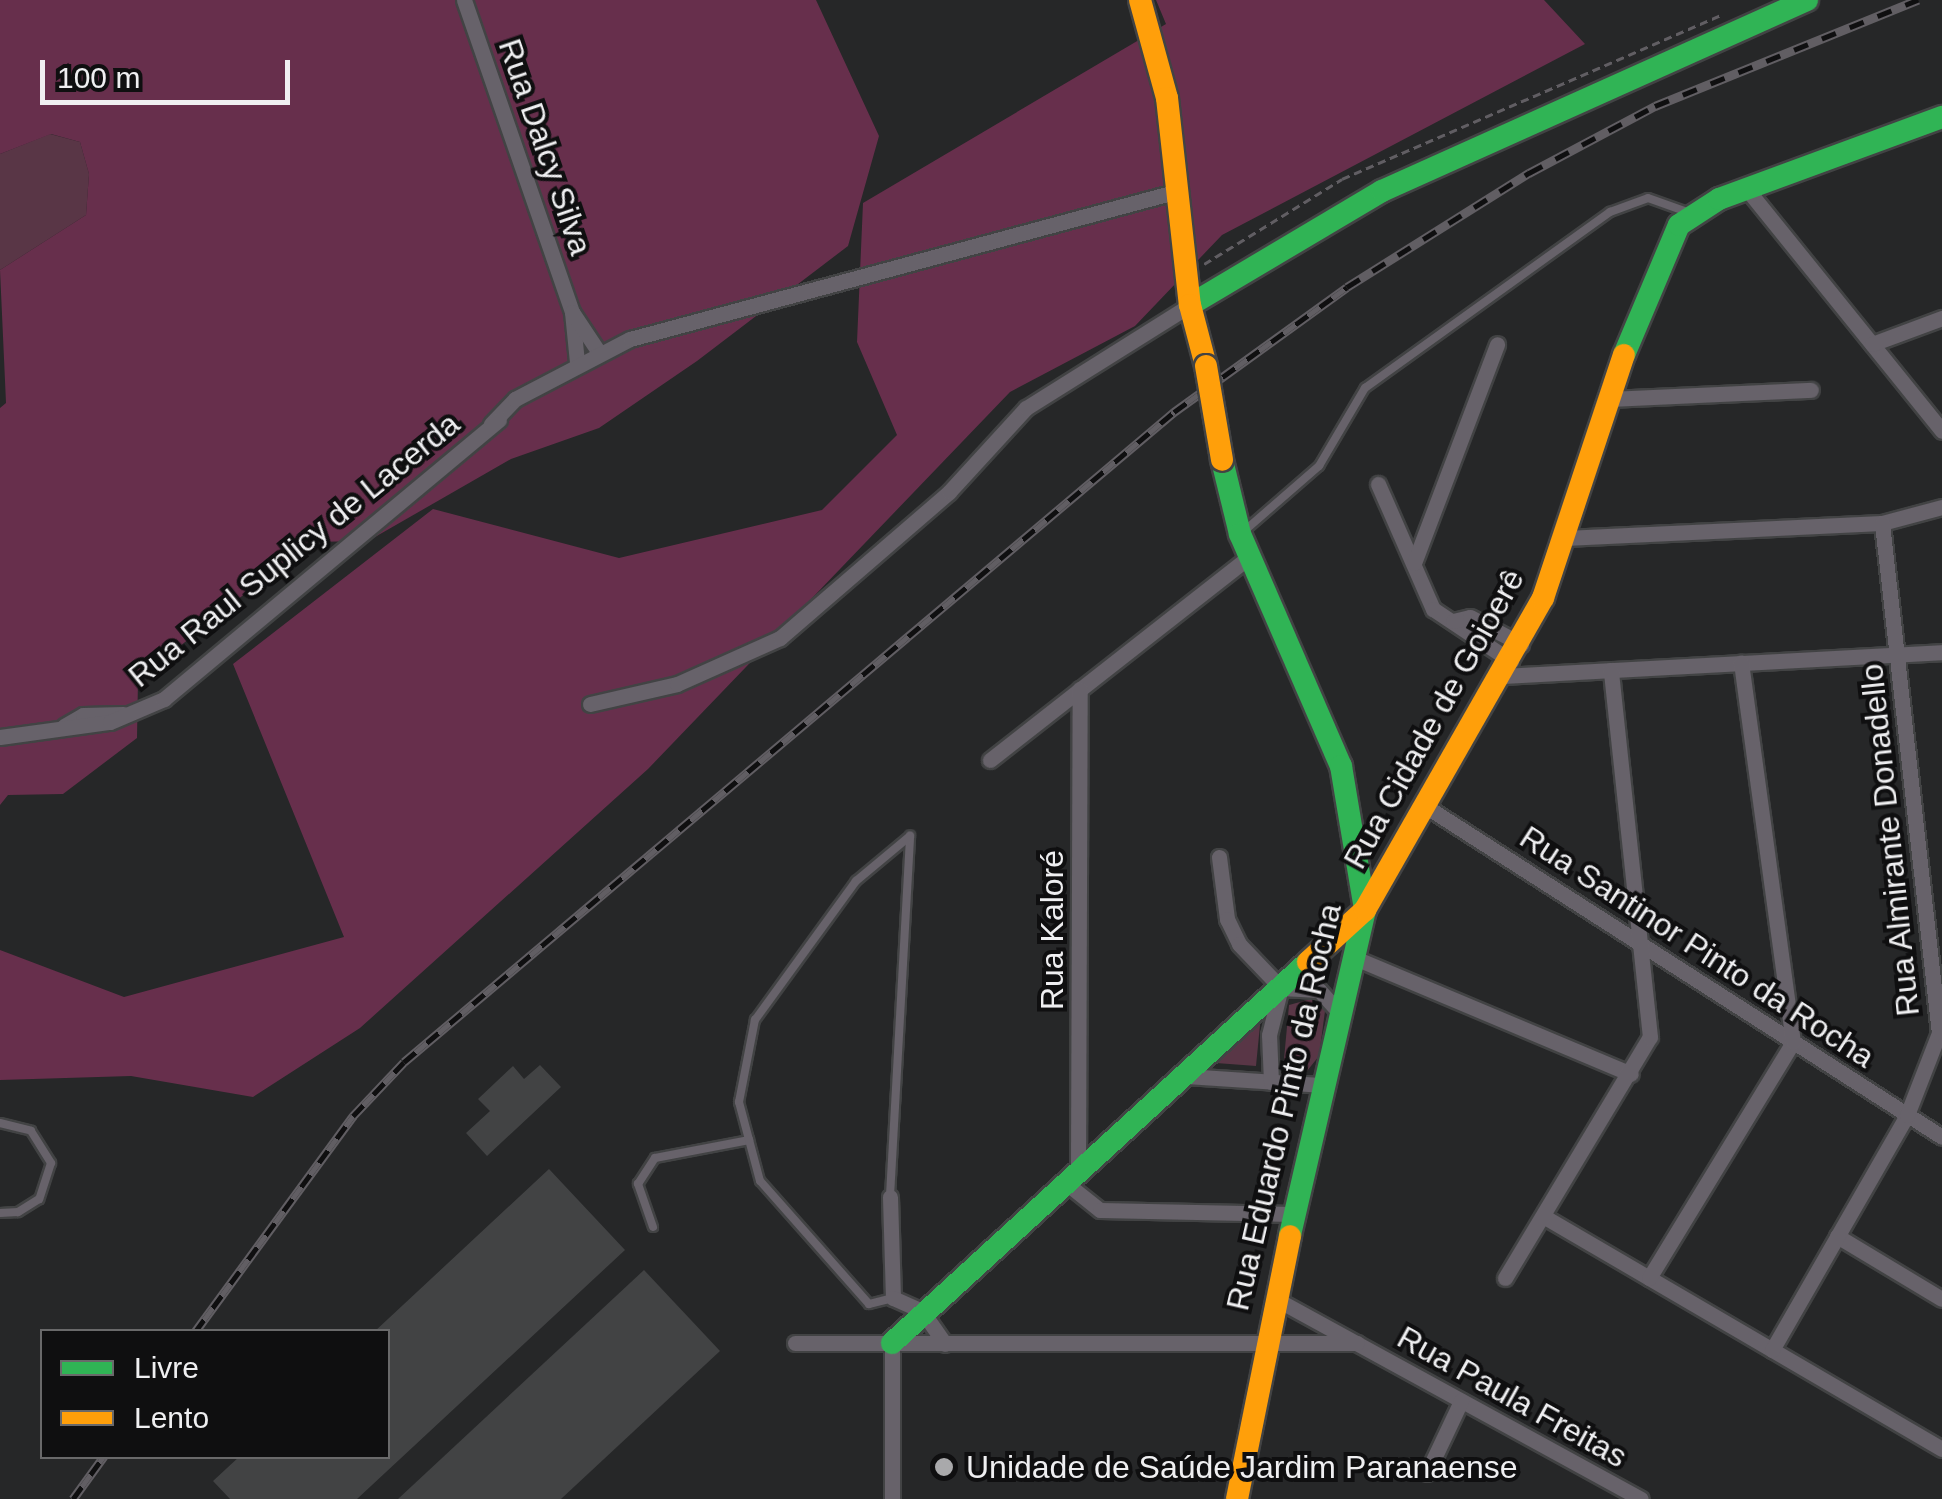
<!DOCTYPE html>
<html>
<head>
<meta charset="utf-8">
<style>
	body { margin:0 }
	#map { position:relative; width:1942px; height:1499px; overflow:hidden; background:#262728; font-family:Helvetica,sans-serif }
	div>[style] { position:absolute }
	.green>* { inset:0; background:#593646 }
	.forest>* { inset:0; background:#672f4c }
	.building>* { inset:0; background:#424344 }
	.path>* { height:2.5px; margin-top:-1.25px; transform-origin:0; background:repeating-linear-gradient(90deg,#615e63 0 8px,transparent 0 13px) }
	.roads { filter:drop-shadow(2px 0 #424344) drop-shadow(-2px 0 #424344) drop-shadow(0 2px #424344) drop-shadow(0 -2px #424344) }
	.lane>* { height:8px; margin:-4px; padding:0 4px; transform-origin:4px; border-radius:4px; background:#67626a }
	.street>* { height:15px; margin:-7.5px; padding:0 7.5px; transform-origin:7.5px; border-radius:7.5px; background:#67626a }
	.fast>* { height:22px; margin:-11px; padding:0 11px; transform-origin:11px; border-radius:11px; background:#30b455 }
	.slow>* { height:22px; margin:-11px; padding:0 11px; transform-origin:11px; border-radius:11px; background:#ff9f0a }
	.rail>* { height:9px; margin-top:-4.5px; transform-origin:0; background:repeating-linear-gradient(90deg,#0f0f10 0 15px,#615e63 0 30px); box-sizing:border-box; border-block:2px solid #615e63 }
	.bridges { filter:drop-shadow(2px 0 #424344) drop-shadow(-2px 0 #424344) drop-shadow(0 2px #424344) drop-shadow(0 -2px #424344) }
	.slow-bridge>* { height:22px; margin:-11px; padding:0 11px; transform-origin:11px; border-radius:11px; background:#ff9f0a }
	.dots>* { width:28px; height:28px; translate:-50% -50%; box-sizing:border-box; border:5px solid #0f0f10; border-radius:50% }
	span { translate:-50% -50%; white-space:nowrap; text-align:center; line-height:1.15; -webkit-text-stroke:8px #0f0f10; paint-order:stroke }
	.street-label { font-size:32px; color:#efeff1 }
	.poi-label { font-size:32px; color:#efeff1 }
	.left { translate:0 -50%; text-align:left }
	.legend { position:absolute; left:40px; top:1329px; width:350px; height:130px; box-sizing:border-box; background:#0f0f10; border:2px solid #69696a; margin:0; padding:12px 18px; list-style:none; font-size:30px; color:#efeff1 }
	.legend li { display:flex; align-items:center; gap:20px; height:50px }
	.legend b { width:50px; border:2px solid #69696a }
	.scale { position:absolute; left:40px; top:60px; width:250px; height:45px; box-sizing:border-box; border:5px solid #efeff1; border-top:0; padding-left:12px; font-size:30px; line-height:35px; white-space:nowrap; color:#efeff1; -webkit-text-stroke:8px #0f0f10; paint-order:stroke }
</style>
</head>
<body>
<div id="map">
	<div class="green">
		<div style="clip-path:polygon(50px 134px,80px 142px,89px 174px,86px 215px,0 270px,0 154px)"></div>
		<div style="clip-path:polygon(1311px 999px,1325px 1011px,1319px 1056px,1307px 1071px,1283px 1070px,1289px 1005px)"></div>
		<div style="clip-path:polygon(1261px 1015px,1256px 1066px,1216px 1063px,1214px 1061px)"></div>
	</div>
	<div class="forest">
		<div style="clip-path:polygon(0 0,816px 0,879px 136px,848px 246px,697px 361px,599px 428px,511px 459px,368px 541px,309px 542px,138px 680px,137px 738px,63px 794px,8px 795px,0 805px,0 408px,6px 403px,0 270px,86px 215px,89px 174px,80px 142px,51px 134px,0 154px)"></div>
		<div style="clip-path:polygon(1156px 0,1544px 0,1585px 44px,1222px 235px,1135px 326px,1010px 392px,648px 769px,360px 1028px,253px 1097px,131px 1076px,0 1080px,0 950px,124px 997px,344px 937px,233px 664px,433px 509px,619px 558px,822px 510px,897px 435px,857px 342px,863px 203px,1166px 24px)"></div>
	</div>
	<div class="building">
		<div style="clip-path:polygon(540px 1065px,561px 1087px,487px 1156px,466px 1133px,490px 1111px,478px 1099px,513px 1066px,524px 1079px)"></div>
		<div style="clip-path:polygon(549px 1169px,625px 1250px,357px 1499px,230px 1499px,213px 1481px,240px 1456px,388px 1456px,388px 1332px,374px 1332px)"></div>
		<div style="clip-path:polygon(644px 1270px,720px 1351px,561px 1499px,398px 1499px)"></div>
	</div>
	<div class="path">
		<div style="left:1204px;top:264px;width:162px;rotate:-31.6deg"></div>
		<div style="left:1342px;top:179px;width:415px;rotate:-23.4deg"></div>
	</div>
	<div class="roads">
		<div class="lane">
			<div style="left:1243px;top:532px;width:101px;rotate:-41deg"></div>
			<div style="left:1319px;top:466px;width:91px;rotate:-59.5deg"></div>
			<div style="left:1365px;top:388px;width:302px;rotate:-35.7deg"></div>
			<div style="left:1610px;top:212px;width:40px;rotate:-20.2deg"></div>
			<div style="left:1648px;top:198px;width:41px;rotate:19.7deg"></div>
			<div style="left:0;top:1123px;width:32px;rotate:14deg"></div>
			<div style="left:31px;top:1131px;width:38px;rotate:58deg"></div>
			<div style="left:51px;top:1163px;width:38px;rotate:108deg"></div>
			<div style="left:39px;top:1199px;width:25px;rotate:148deg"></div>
			<div style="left:18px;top:1212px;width:18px;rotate:177deg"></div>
			<div style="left:890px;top:1196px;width:361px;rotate:-86.8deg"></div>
			<div style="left:653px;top:1227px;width:46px;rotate:-109.2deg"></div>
			<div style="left:638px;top:1184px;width:31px;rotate:-57deg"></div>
			<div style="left:655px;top:1158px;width:96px;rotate:-10.8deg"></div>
			<div style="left:893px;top:1298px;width:25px;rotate:166deg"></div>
			<div style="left:869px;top:1304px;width:164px;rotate:-131.5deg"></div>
			<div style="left:760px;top:1181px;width:82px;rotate:-104.9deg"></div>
			<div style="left:739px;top:1102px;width:84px;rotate:-79deg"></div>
			<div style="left:755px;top:1020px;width:172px;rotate:-54deg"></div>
			<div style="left:856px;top:881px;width:70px;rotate:-39.8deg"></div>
		</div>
		<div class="street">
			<div style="left:464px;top:0;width:330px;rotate:70.9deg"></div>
			<div style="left:572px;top:312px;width:50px;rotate:84.3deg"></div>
			<div style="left:1746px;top:188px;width:312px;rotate:51.1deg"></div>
			<div style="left:572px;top:312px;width:47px;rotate:56.3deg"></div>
			<div style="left:1872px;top:344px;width:75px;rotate:-20.4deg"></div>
			<div style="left:1611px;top:399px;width:200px;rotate:-2.6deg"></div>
			<div style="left:491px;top:424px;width:35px;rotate:-46deg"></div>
			<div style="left:515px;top:399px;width:130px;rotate:-27.6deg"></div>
			<div style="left:630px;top:339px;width:568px;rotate:-15.11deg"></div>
			<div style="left:1378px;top:484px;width:137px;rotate:66.3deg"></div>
			<div style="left:1433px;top:609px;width:94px;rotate:33.7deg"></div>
			<div style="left:1565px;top:538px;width:317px;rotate:-2.7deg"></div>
			<div style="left:1882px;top:523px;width:62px;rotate:-14.9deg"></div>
			<div style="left:1414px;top:563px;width:234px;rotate:-69.2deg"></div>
			<div style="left:1453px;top:621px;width:17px;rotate:-13deg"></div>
			<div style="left:1470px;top:617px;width:58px;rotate:27.9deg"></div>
			<div style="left:1501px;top:676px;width:442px;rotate:-3.1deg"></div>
			<div style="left:590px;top:704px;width:89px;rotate:-12.9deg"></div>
			<div style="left:677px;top:684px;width:113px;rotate:-24.1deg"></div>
			<div style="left:780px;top:638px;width:223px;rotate:-40.8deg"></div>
			<div style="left:949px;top:492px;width:114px;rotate:-47.5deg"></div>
			<div style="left:1026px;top:408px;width:194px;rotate:-32.1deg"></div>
			<div style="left:64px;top:726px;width:22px;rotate:-30deg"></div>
			<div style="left:83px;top:715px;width:40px;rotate:-1.4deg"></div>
			<div style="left:0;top:737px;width:111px;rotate:-7.8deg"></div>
			<div style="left:110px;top:722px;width:59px;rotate:-23.1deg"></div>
			<div style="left:164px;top:699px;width:436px;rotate:-39.8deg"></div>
			<div style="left:990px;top:760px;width:330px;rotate:-38.1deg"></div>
			<div style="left:1422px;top:804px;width:617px;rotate:32.63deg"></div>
			<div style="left:1219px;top:857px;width:63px;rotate:82.6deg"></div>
			<div style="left:1227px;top:919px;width:28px;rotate:64deg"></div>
			<div style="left:1239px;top:944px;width:61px;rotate:46.3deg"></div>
			<div style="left:1281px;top:988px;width:38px;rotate:3deg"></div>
			<div style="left:1319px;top:990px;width:30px;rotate:48deg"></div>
			<div style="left:1355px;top:958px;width:299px;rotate:22.8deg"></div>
			<div style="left:1186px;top:1076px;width:134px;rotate:3.8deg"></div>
			<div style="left:1271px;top:1082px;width:47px;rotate:-92.4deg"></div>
			<div style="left:1269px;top:1035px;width:45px;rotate:-76deg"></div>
			<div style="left:1078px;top:1172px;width:483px;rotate:-89.8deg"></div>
			<div style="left:1066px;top:1183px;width:43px;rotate:38.5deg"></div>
			<div style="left:1100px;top:1210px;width:192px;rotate:1.2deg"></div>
			<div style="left:890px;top:1197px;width:101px;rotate:88.3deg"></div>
			<div style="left:893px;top:1298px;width:32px;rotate:24deg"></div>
			<div style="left:922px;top:1311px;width:40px;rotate:55.1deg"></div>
			<div style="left:1543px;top:1216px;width:462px;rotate:30.3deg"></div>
			<div style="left:1837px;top:1236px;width:122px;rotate:31deg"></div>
			<div style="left:1505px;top:1278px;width:281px;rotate:-59deg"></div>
			<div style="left:1650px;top:1037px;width:369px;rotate:-96.1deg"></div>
			<div style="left:1649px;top:1278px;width:276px;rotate:-58.6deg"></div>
			<div style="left:1793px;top:1042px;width:383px;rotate:-97.8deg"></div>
			<div style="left:1274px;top:1298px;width:418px;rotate:28.7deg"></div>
			<div style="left:795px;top:1343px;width:562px"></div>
			<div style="left:892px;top:1343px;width:156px;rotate:90deg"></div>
			<div style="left:1772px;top:1350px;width:271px;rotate:-60.1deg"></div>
			<div style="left:1907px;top:1115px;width:88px;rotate:-68.7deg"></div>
			<div style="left:1939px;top:1033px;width:513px;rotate:-96.38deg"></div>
			<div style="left:1427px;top:1473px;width:80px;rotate:-64.7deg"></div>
		</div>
		<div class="fast">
			<div style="left:1190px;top:305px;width:223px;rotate:-30.7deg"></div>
			<div style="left:1382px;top:191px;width:466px;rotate:-24.2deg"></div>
			<div style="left:1624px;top:355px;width:141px;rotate:-67.1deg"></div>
			<div style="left:1679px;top:225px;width:48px;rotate:-33deg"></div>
			<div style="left:1719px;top:199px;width:238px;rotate:-20.2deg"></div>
			<div style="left:1222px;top:460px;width:76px;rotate:76.3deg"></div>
			<div style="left:1240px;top:534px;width:253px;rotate:66.5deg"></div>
			<div style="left:1341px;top:766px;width:146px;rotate:80.5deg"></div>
			<div style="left:1365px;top:910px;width:335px;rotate:103deg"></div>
			<div style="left:892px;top:1343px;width:564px;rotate:-42.49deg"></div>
		</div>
		<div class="slow">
			<div style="left:1140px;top:0;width:102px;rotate:74.6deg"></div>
			<div style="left:1167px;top:98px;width:208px;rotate:83.7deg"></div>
			<div style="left:1190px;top:305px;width:63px;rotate:75.3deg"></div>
			<div style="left:1308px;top:962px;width:77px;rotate:-42.4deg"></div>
			<div style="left:1365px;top:910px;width:359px;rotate:-60.3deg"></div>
			<div style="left:1543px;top:598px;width:256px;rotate:-71.6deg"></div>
			<div style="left:1237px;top:1499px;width:268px;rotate:-78.6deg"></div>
		</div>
	</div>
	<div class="rail">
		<div style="left:195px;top:1332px;width:268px;rotate:-53.8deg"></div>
		<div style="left:353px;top:1116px;width:74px;rotate:-46.6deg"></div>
		<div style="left:404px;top:1062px;width:1008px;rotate:-40.17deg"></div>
		<div style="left:1174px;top:412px;width:213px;rotate:-35.8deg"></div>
		<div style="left:1347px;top:287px;width:215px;rotate:-32.1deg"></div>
		<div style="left:1529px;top:173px;width:143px;rotate:-28deg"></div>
		<div style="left:1655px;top:106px;width:284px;rotate:-22deg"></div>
		<div style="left:73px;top:1499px;width:53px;rotate:-54.2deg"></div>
	</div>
	<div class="bridges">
		<div class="slow-bridge">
			<div style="left:1206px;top:366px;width:95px;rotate:80.3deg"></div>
		</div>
	</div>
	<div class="dots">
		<div style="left:944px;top:1467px;background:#a9a9ab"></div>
	</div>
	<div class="street-label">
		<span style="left:545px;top:147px;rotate:71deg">Rua Dalcy Silva</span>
		<span style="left:294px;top:550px;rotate:-39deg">Rua Raul Suplicy de Lacerda</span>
		<span style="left:1434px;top:719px;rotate:-61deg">Rua Cidade de Goioerê</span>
		<span style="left:1890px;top:840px;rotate:-96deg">Rua Almirante Donadello</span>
		<span style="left:1052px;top:930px;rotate:-90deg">Rua Kaloré</span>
		<span style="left:1697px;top:947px;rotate:33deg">Rua Santinor Pinto da Rocha</span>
		<span style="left:1284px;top:1107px;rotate:-77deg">Rua Eduardo Pinto da Rocha</span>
		<span style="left:1512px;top:1397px;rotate:29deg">Rua Paula Freitas</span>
	</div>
	<div class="poi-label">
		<span class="left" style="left:966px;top:1467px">Unidade de Saúde Jardim Paranaense</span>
	</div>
	<ul class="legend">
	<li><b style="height:12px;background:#30b455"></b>Livre</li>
	<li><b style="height:12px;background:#ff9f0a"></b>Lento</li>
	</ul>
	<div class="scale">100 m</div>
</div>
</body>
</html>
